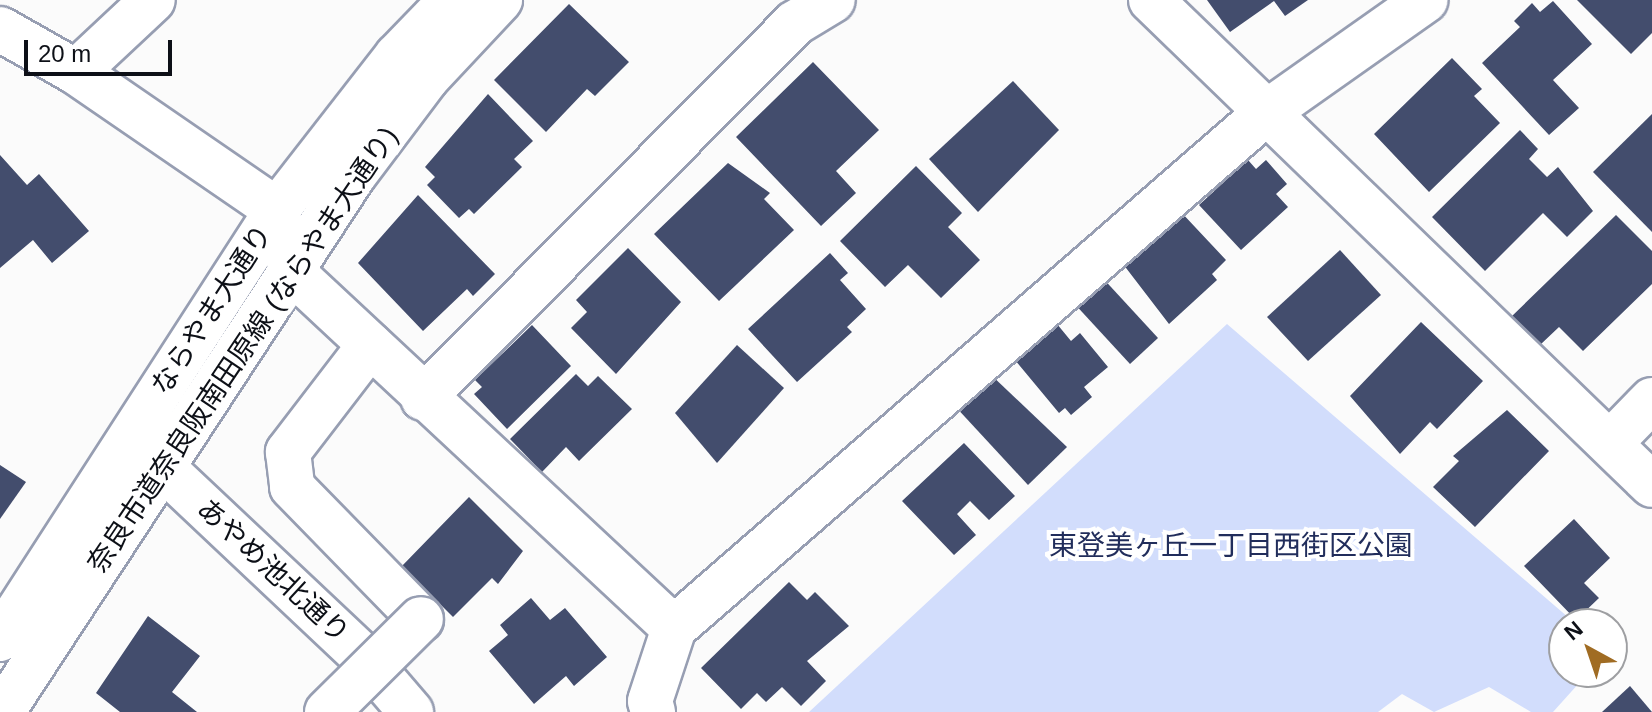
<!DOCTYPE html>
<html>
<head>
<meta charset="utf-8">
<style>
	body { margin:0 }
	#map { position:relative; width:1652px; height:712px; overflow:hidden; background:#fbfbfb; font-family:Arial,"Noto Sans JP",sans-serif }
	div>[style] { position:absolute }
	.green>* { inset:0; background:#d2ddfc }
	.building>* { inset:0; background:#434d6d }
	.roads { filter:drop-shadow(2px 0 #979eb2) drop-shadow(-2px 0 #979eb2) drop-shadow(0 2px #979eb2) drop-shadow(0 -2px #979eb2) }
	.street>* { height:44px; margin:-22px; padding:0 22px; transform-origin:22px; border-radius:22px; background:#fff }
	.secondary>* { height:44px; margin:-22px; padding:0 22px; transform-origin:22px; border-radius:22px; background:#fff }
	.bridges { filter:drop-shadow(2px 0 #979eb2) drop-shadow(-2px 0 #979eb2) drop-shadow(0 2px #979eb2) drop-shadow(0 -2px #979eb2) }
	.street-bridge>* { height:44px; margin:-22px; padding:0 22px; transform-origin:22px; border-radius:22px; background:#fff }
	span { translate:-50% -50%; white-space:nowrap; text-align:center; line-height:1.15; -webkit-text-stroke:8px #fff; paint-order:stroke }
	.street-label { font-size:28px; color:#0d1017 }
	.park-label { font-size:28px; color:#212d5b }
	.north { position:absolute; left:1548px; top:608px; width:80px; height:80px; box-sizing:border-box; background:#fff; border:2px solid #9e9fa2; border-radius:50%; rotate:320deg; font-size:22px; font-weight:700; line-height:32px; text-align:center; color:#0d1017 }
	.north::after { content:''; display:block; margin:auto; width:28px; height:36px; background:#a06c23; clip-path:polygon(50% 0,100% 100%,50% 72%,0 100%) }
	.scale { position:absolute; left:24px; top:40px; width:148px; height:36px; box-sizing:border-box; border:4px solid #0d1017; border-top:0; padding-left:10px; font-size:24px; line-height:28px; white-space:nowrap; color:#0d1017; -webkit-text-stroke:6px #fff; paint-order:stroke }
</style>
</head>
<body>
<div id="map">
	<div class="green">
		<div style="clip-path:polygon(1227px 324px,1576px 624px,1564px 624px,1564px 672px,1589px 672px,1553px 712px,1531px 712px,1489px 687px,1434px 712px,1402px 694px,1378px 712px,809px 712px)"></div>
	</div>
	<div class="building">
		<div style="clip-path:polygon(1207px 0,1308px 0,1285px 16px,1274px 1px,1230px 32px)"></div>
		<div style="clip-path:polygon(1577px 0,1652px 0,1652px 33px,1631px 54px)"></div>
		<div style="clip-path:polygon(1553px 1px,1592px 44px,1553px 80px,1579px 108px,1549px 135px,1482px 63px,1520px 27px,1514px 21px,1532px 3px,1540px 12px)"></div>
		<div style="clip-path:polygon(569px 4px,629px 62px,595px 96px,587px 89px,546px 132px,494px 80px)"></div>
		<div style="clip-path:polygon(1452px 58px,1482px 89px,1474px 96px,1500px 123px,1429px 192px,1374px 134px)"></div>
		<div style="clip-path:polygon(813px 62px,879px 130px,836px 171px,856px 193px,821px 226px,736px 137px)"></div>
		<div style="clip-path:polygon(1013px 81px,1059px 130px,978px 212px,929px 159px)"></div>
		<div style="clip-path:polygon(488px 94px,533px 141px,514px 159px,522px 167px,474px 214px,469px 209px,459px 218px,427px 185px,435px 177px,425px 167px)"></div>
		<div style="clip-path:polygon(1652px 114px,1652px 232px,1593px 172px)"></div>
		<div style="clip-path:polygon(1520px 130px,1538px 149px,1529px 159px,1547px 177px,1558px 167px,1593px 211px,1567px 237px,1543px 213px,1485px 271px,1432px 217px)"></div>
		<div style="clip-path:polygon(0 155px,27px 185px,39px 174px,89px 231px,52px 263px,33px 240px,0 268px)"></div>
		<div style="clip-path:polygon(1248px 160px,1256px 169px,1266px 160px,1287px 184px,1276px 194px,1288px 207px,1241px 250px,1199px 205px)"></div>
		<div style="clip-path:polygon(728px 163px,770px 193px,764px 199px,794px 230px,719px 301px,654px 234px)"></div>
		<div style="clip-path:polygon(916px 166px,962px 213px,948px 227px,980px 260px,941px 298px,908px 265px,885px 287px,840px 241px)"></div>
		<div style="clip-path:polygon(418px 195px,495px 274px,473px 296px,467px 289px,423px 331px,358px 263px)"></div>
		<div style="clip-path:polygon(1180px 211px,1226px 260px,1212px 274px,1217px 280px,1169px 324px,1123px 264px)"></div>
		<div style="clip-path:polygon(1616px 215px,1652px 251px,1652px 284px,1583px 351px,1559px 327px,1540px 345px,1511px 317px)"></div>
		<div style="clip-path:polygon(628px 248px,681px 302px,616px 374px,571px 328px,587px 312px,576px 300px)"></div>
		<div style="clip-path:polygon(1340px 250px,1381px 295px,1308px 361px,1267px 317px)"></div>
		<div style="clip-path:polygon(830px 253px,848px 273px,840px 280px,866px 309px,847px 327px,852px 332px,797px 382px,748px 329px)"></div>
		<div style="clip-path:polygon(1099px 274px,1158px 338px,1130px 364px,1071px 300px)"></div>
		<div style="clip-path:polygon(1421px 322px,1483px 381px,1437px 429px,1430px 422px,1400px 454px,1350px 396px)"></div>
		<div style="clip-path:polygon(1057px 324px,1071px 341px,1080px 333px,1108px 367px,1084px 387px,1092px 397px,1071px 415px,1065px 408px,1059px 413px,1015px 360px)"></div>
		<div style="clip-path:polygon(532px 325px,571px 366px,507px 429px,474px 394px,482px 387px,475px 380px)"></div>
		<div style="clip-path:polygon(737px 345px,784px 388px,717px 463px,675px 413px)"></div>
		<div style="clip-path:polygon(988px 372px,1067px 447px,1028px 485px,953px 404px)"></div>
		<div style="clip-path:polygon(576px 374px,588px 386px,598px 376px,632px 409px,579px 461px,566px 447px,542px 472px,510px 439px)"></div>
		<div style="clip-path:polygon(1507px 410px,1549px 451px,1475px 527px,1433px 487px,1459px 461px,1453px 456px)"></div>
		<div style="clip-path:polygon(964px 443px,1015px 496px,989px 520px,970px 501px,957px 514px,976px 535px,954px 555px,902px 501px)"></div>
		<div style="clip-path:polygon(0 465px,26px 482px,0 519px)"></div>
		<div style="clip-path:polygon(469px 497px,523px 551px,498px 584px,492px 578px,453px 617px,402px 566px)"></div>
		<div style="clip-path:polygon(1574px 519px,1610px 558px,1584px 583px,1599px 598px,1576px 620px,1524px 566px)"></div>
		<div style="clip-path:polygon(789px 582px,807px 600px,815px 592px,849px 626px,807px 661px,826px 681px,801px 706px,782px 687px,766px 702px,757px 693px,741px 709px,701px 668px)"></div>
		<div style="clip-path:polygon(531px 598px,550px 620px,565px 608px,607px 657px,574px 686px,566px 676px,534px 704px,489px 651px,508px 635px,500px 625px)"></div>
		<div style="clip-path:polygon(148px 616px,200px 656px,172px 692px,197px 712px,120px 712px,96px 693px)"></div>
		<div style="clip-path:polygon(1630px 686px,1652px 712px,1602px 712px)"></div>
	</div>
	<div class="roads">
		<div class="street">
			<div style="left:1151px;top:0;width:697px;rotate:44.07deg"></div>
			<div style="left:0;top:29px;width:87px;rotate:29.5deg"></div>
			<div style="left:76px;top:72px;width:244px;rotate:34.5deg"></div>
			<div style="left:277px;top:210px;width:63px;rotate:77.1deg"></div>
			<div style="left:291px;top:271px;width:524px;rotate:42.99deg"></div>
			<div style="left:674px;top:628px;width:786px;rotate:-41.03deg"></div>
			<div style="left:1267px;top:112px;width:194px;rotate:-35.2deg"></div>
			<div style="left:76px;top:72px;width:105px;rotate:-43.1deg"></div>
			<div style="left:370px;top:345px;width:135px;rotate:127.5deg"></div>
			<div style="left:288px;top:452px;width:35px;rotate:83deg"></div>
			<div style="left:292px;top:487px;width:185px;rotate:45.7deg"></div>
			<div style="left:423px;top:398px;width:528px;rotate:-45.23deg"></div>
			<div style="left:795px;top:23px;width:44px;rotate:-31.2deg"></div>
			<div style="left:1610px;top:443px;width:60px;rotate:-45.7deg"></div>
			<div style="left:653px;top:712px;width:11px;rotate:-105deg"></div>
			<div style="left:650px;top:701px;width:77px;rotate:-71.8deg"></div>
		</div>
		<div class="secondary">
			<div style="left:143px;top:449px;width:302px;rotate:43.3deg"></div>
			<div style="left:363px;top:656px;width:74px;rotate:49.4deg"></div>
			<div style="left:0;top:639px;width:511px;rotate:-57.15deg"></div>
			<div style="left:277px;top:210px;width:195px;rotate:-52.1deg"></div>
			<div style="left:397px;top:56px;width:78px;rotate:-46deg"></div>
			<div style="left:2px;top:712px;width:642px;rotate:-56.76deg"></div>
			<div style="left:354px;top:175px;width:121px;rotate:-53deg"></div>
			<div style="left:427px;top:78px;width:107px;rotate:-46.9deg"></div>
		</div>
	</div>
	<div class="bridges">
		<div class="street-bridge">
			<div style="left:327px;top:712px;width:132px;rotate:-44.7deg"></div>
		</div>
	</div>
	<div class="street-label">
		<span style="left:212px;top:310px;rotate:-57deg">ならやま大通り</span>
		<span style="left:243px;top:350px;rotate:-56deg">奈良市道奈良阪南田原線 (ならやま大通り)</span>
		<span style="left:273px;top:571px;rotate:43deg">あやめ池北通り</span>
	</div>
	<div class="park-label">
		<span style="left:1231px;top:546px">東登美ヶ丘一丁目西街区公園</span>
	</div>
	<div class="north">N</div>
	<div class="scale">20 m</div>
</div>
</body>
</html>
